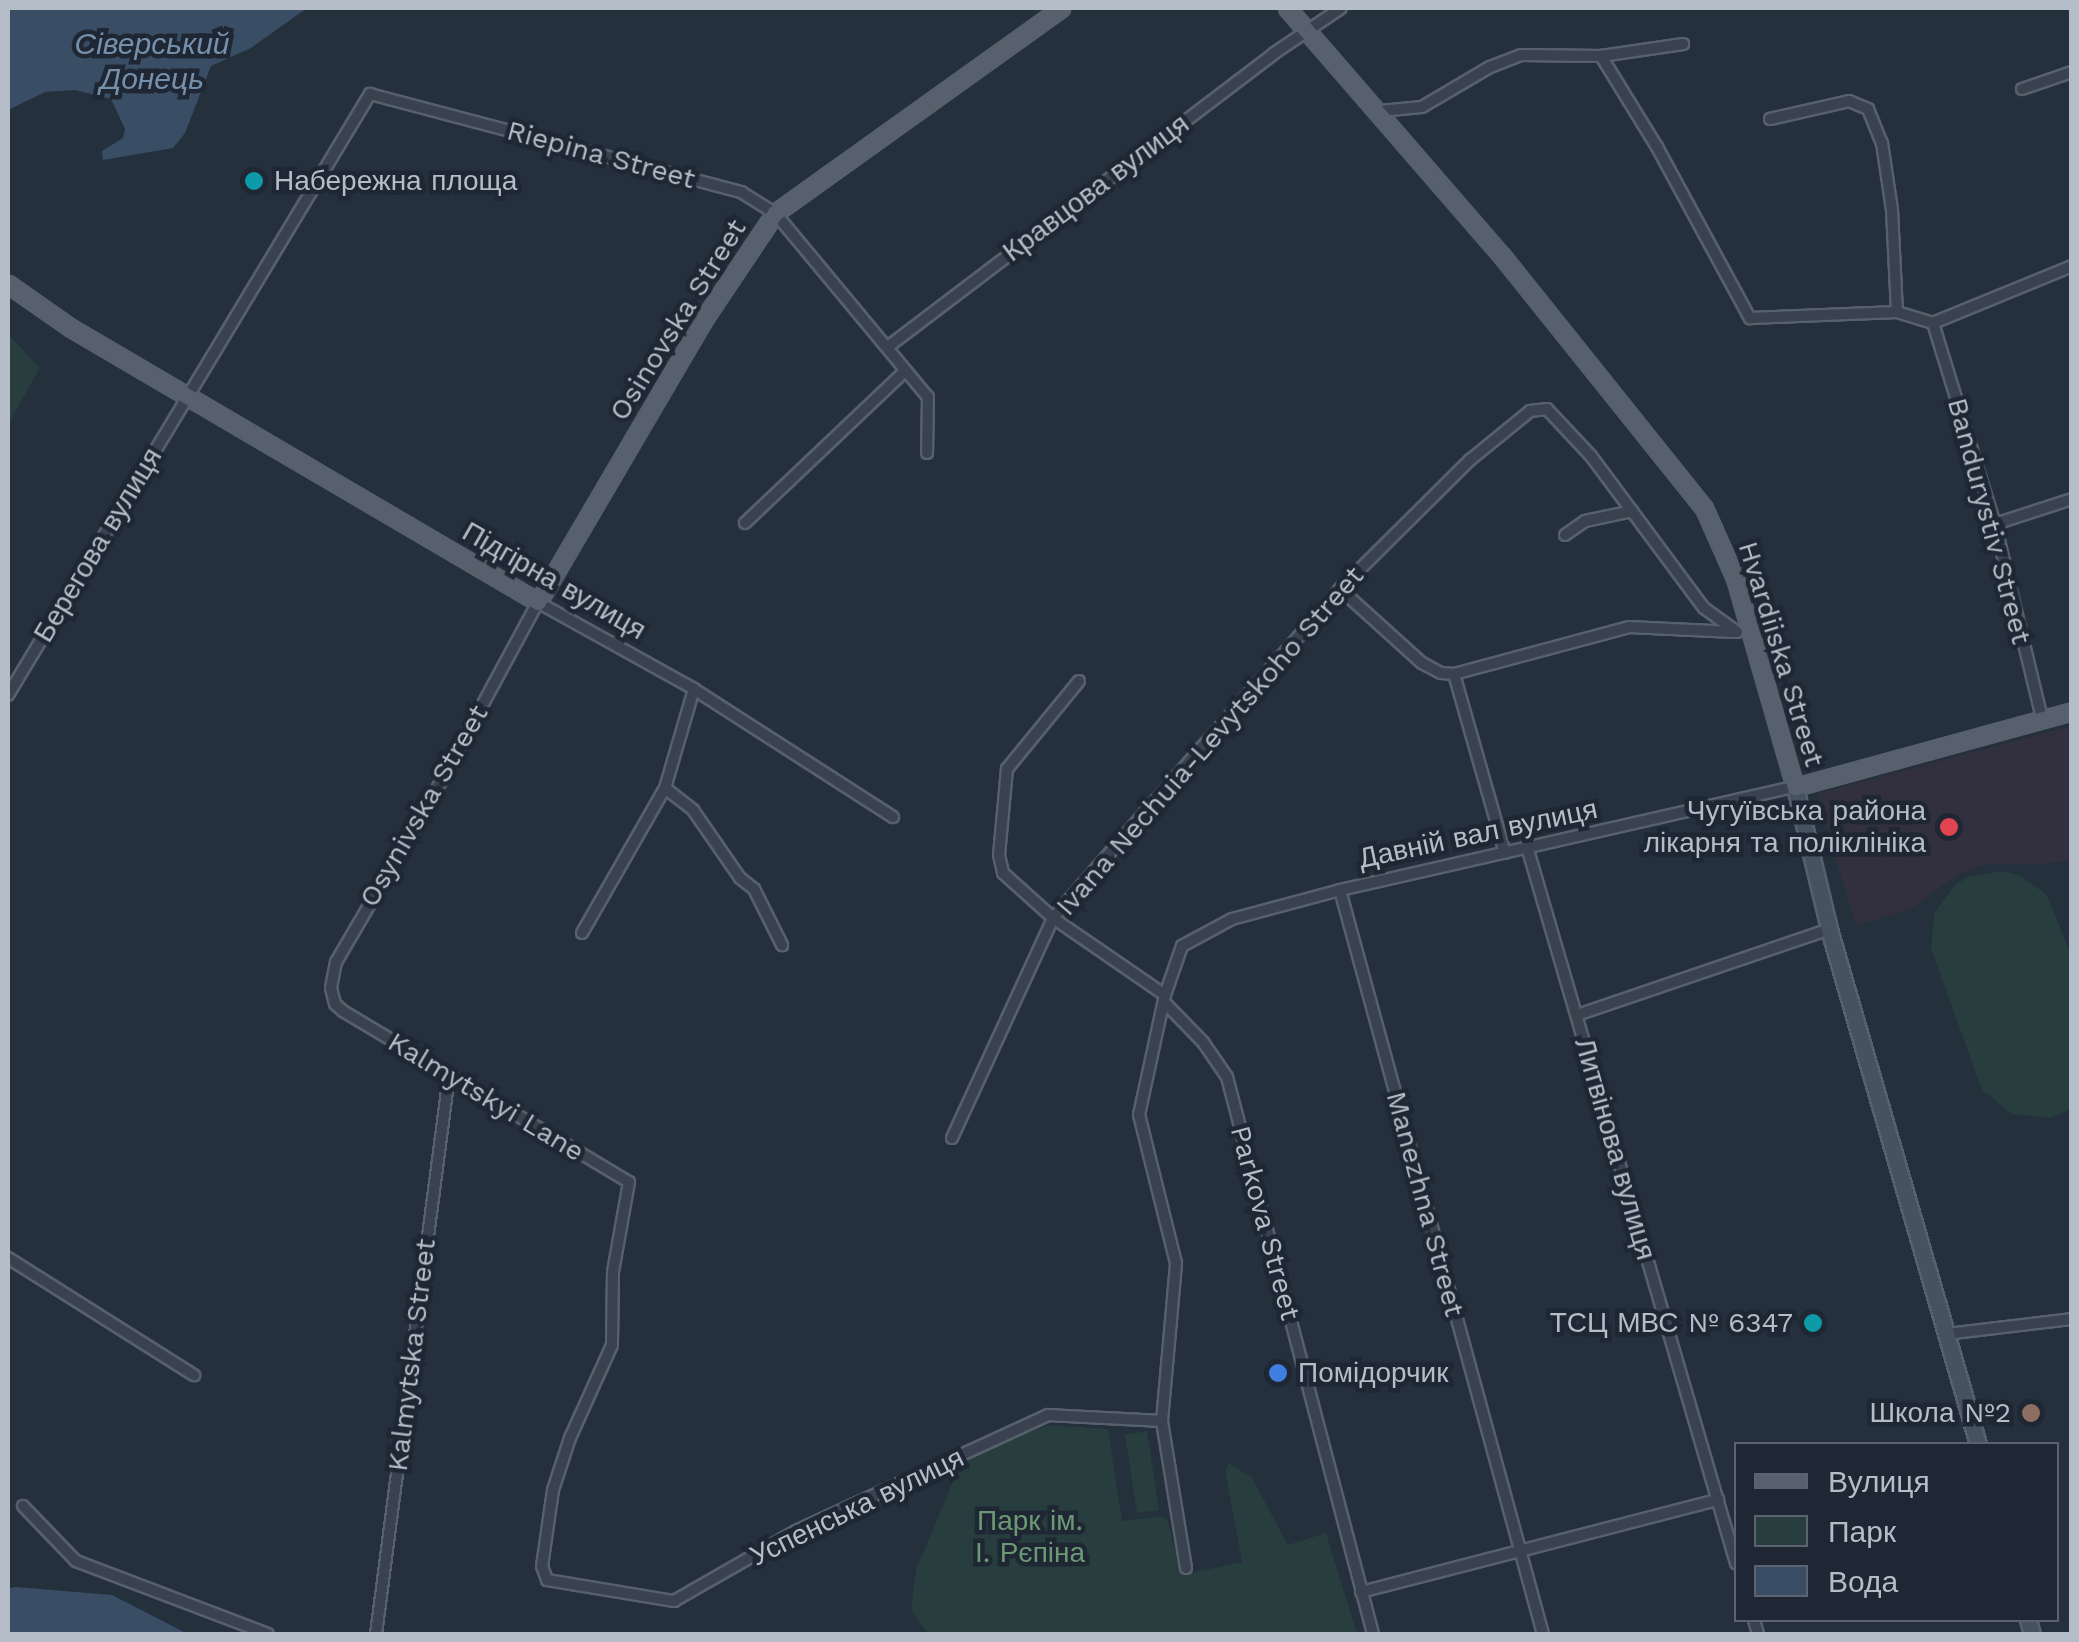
<!DOCTYPE html>
<html>
<head>
<meta charset="utf-8">
<style>
	body { margin:0 }
	#map { position:relative; width:2079px; height:1642px; overflow:hidden; background:#25303d; font-family:"Work Sans",sans-serif }
	div>[style] { position:absolute }
	.medical>* { inset:0; background:#32303f }
	.green>* { inset:0; background:#273d3e }
	.water>* { inset:0; background:#394d64 }
	.roads { filter:drop-shadow(2px 0 #57606c) drop-shadow(-2px 0 #57606c) drop-shadow(0 2px #57606c) drop-shadow(0 -2px #57606c) }
	.street>* { height:10px; margin:-5px; padding:0 5px; transform-origin:5px; border-radius:5px; background:#39424e }
	.secondary>* { height:15px; margin:-7.5px; padding:0 7.5px; transform-origin:7.5px; border-radius:7.5px; background:#475260 }
	.primary>* { height:15px; margin:-7.5px; padding:0 7.5px; transform-origin:7.5px; border-radius:7.5px; background:#57616d }
	.dots>* { width:28px; height:28px; translate:-50% -50%; box-sizing:border-box; border:5px solid #1e2733; border-radius:50% }
	span { translate:-50% -50%; white-space:nowrap; text-align:center; line-height:1.15; -webkit-text-stroke:9px #1e2733; paint-order:stroke }
	.street-label { font-size:28px; color:#b5bdc9 }
	.poi-label { font-size:28px; color:#b5bdc9 }
	.left { translate:0 -50%; text-align:left }
	.right { translate:-100% -50%; text-align:right }
	.park-label { font-size:28px; color:#6c9974 }
	.water-label { font-size:30px; color:#768fab; font-style:italic }
	.frame { position:absolute; inset:0; border:10px solid #b5bdc9; pointer-events:none }
	.legend { position:absolute; left:1734px; top:1442px; width:325px; height:180px; box-sizing:border-box; background:#1e2733; border:2px solid #5a636f; margin:0; padding:12px 18px; list-style:none; font-size:30px; color:#b5bdc9 }
	.legend li { display:flex; align-items:center; gap:20px; height:50px }
	.legend b { width:50px; border:2px solid #5a636f }
</style>
</head>
<body>
<div id="map">
	<div class="medical">
		<div style="clip-path:polygon(2071px 726px,2071px 860px,2039px 865px,1989px 863px,1960px 873px,1909px 910px,1856px 925px,1817px 794px)"></div>
	</div>
	<div class="green">
		<div style="clip-path:polygon(8px 334px,40px 368px,8px 424px)"></div>
		<div style="clip-path:polygon(2002px 871px,2019px 875px,2047px 895px,2071px 955px,2071px 1109px,2050px 1118px,2012px 1114px,1982px 1090px,1931px 948px,1934px 914px,1954px 886px,1968px 877px)"></div>
		<div style="clip-path:polygon(1050px 1425px,1108px 1429px,1122px 1521px,1162px 1516px,1168px 1521px,1181px 1575px,1242px 1562px,1225px 1470px,1229px 1463px,1252px 1478px,1288px 1545px,1326px 1533px,1357px 1634px,929px 1634px,911px 1610px,916px 1570px,964px 1455px)"></div>
		<div style="clip-path:polygon(1147px 1431px,1159px 1510px,1137px 1513px,1125px 1435px)"></div>
	</div>
	<div class="water">
		<div style="clip-path:polygon(8px 8px,307px 8px,251px 48px,211px 66px,185px 133px,173px 148px,103px 160px,102px 151px,123px 138px,125px 129px,111px 99px,75px 90px,45px 92px,8px 110px)"></div>
		<div style="clip-path:polygon(15px 1587px,112px 1595px,188px 1634px,8px 1634px,8px 1589px)"></div>
	</div>
	<div class="roads">
		<div class="street">
			<div style="left:1601px;top:56px;width:107px;rotate:58.4deg"></div>
			<div style="left:1657px;top:147px;width:195px;rotate:61.5deg"></div>
			<div style="left:1750px;top:318px;width:147px;rotate:-2.3deg"></div>
			<div style="left:1897px;top:312px;width:38px;rotate:17deg"></div>
			<div style="left:1933px;top:323px;width:150px;rotate:-22.3deg"></div>
			<div style="left:2022px;top:89px;width:53px;rotate:-18.8deg"></div>
			<div style="left:1380px;top:111px;width:42px;rotate:-5.4deg"></div>
			<div style="left:1422px;top:107px;width:79px;rotate:-30.5deg"></div>
			<div style="left:1490px;top:67px;width:33px;rotate:-21deg"></div>
			<div style="left:1521px;top:55px;width:80px;rotate:0.7deg"></div>
			<div style="left:1601px;top:56px;width:83px;rotate:-8.3deg"></div>
			<div style="left:1770px;top:119px;width:81px;rotate:-12.8deg"></div>
			<div style="left:1849px;top:101px;width:21px;rotate:23deg"></div>
			<div style="left:1868px;top:109px;width:37px;rotate:68deg"></div>
			<div style="left:1882px;top:143px;width:68px;rotate:81.5deg"></div>
			<div style="left:1892px;top:210px;width:102px;rotate:87.2deg"></div>
			<div style="left:1933px;top:323px;width:210px;rotate:72.9deg"></div>
			<div style="left:1995px;top:524px;width:201px;rotate:76.4deg"></div>
			<div style="left:889px;top:346px;width:482px;rotate:-37.2deg"></div>
			<div style="left:1273px;top:54px;width:82px;rotate:-34.1deg"></div>
			<div style="left:745px;top:523px;width:221px;rotate:-43.5deg"></div>
			<div style="left:1995px;top:524px;width:81px;rotate:-18deg"></div>
			<div style="left:1565px;top:535px;width:24px;rotate:-35deg"></div>
			<div style="left:1585px;top:521px;width:48px;rotate:-12deg"></div>
			<div style="left:1340px;top:589px;width:110px;rotate:42.1deg"></div>
			<div style="left:1422px;top:663px;width:21px;rotate:28deg"></div>
			<div style="left:1441px;top:673px;width:13px;rotate:4deg"></div>
			<div style="left:1454px;top:674px;width:181px;rotate:-15deg"></div>
			<div style="left:1629px;top:627px;width:105px;rotate:2.7deg"></div>
			<div style="left:1454px;top:674px;width:186px;rotate:74.1deg"></div>
			<div style="left:1079px;top:681px;width:114px;rotate:129.3deg"></div>
			<div style="left:1007px;top:769px;width:86px;rotate:95.3deg"></div>
			<div style="left:999px;top:855px;width:18px;rotate:77deg"></div>
			<div style="left:1003px;top:873px;width:67px;rotate:42deg"></div>
			<div style="left:1053px;top:918px;width:136px;rotate:34.5deg"></div>
			<div style="left:8px;top:695px;width:702px;rotate:-58.94deg"></div>
			<div style="left:370px;top:94px;width:384px;rotate:14.8deg"></div>
			<div style="left:741px;top:192px;width:40px;rotate:32deg"></div>
			<div style="left:775px;top:213px;width:239px;rotate:50.3deg"></div>
			<div style="left:928px;top:397px;width:56px;rotate:91deg"></div>
			<div style="left:665px;top:788px;width:36px;rotate:38deg"></div>
			<div style="left:693px;top:810px;width:83px;rotate:55.3deg"></div>
			<div style="left:740px;top:878px;width:18px;rotate:38deg"></div>
			<div style="left:754px;top:889px;width:63px;rotate:63.4deg"></div>
			<div style="left:893px;top:817px;width:237px;rotate:-147.3deg"></div>
			<div style="left:694px;top:689px;width:179px;rotate:-150.9deg"></div>
			<div style="left:538px;top:602px;width:215px;rotate:118.4deg"></div>
			<div style="left:436px;top:791px;width:198px;rotate:120.3deg"></div>
			<div style="left:336px;top:962px;width:26px;rotate:101deg"></div>
			<div style="left:331px;top:988px;width:16px;rotate:76deg"></div>
			<div style="left:335px;top:1004px;width:11px;rotate:41deg"></div>
			<div style="left:343px;top:1011px;width:333px;rotate:30.9deg"></div>
			<div style="left:629px;top:1182px;width:91px;rotate:100.1deg"></div>
			<div style="left:613px;top:1272px;width:73px;rotate:90.8deg"></div>
			<div style="left:612px;top:1345px;width:102px;rotate:114.3deg"></div>
			<div style="left:570px;top:1438px;width:55px;rotate:108.1deg"></div>
			<div style="left:553px;top:1490px;width:77px;rotate:98.2deg"></div>
			<div style="left:542px;top:1566px;width:15px;rotate:70deg"></div>
			<div style="left:547px;top:1580px;width:129px;rotate:9.4deg"></div>
			<div style="left:674px;top:1601px;width:141px;rotate:-29.8deg"></div>
			<div style="left:796px;top:1531px;width:277px;rotate:-24.7deg"></div>
			<div style="left:1048px;top:1415px;width:114px;rotate:3deg"></div>
			<div style="left:1528px;top:850px;width:743px;rotate:73.74deg"></div>
			<div style="left:1340px;top:890px;width:771px;rotate:74.74deg"></div>
			<div style="left:582px;top:933px;width:167px;rotate:-60.2deg"></div>
			<div style="left:665px;top:788px;width:103px;rotate:-73.7deg"></div>
			<div style="left:1166px;top:1004px;width:53px;rotate:45.8deg"></div>
			<div style="left:1203px;top:1042px;width:42px;rotate:55.6deg"></div>
			<div style="left:1227px;top:1077px;width:576px;rotate:75.31deg"></div>
			<div style="left:1577px;top:1015px;width:266px;rotate:-18.8deg"></div>
			<div style="left:952px;top:1138px;width:242px;rotate:-65.3deg"></div>
			<div style="left:1053px;top:918px;width:437px;rotate:-48.9deg"></div>
			<div style="left:1340px;top:589px;width:183px;rotate:-44.8deg"></div>
			<div style="left:1470px;top:460px;width:77px;rotate:-39.2deg"></div>
			<div style="left:1530px;top:411px;width:17px;rotate:-7deg"></div>
			<div style="left:1547px;top:409px;width:64px;rotate:46.9deg"></div>
			<div style="left:1591px;top:456px;width:189px;rotate:53.4deg"></div>
			<div style="left:1704px;top:608px;width:41px;rotate:36deg"></div>
			<div style="left:8px;top:1258px;width:220px;rotate:32.2deg"></div>
			<div style="left:1946px;top:1334px;width:127px;rotate:-6.8deg"></div>
			<div style="left:23px;top:1506px;width:76px;rotate:46.1deg"></div>
			<div style="left:76px;top:1561px;width:205px;rotate:20.8deg"></div>
			<div style="left:1186px;top:1568px;width:149px;rotate:-99.3deg"></div>
			<div style="left:1162px;top:1421px;width:159px;rotate:-84.9deg"></div>
			<div style="left:1176px;top:1263px;width:153px;rotate:-104deg"></div>
			<div style="left:1139px;top:1115px;width:123px;rotate:-77.8deg"></div>
			<div style="left:1165px;top:995px;width:52px;rotate:-70.9deg"></div>
			<div style="left:1182px;top:946px;width:57px;rotate:-28.4deg"></div>
			<div style="left:1232px;top:919px;width:112px;rotate:-15deg"></div>
			<div style="left:1340px;top:890px;width:467px;rotate:-12.8deg"></div>
			<div style="left:1361px;top:1592px;width:369px;rotate:-14.5deg"></div>
			<div style="left:1754px;top:1620px;width:15px;rotate:74deg"></div>
			<div style="left:376px;top:1634px;width:563px;rotate:-82.55deg"></div>
		</div>
		<div class="secondary">
			<div style="left:1795px;top:787px;width:146px;rotate:76.5deg"></div>
			<div style="left:1829px;top:929px;width:536px;rotate:73.86deg"></div>
			<div style="left:2028px;top:1620px;width:15px;rotate:74deg"></div>
		</div>
		<div class="primary">
			<div style="left:1287px;top:8px;width:328px;rotate:49.1deg"></div>
			<div style="left:1502px;top:256px;width:323px;rotate:51.3deg"></div>
			<div style="left:1704px;top:508px;width:77px;rotate:66.1deg"></div>
			<div style="left:1735px;top:578px;width:217px;rotate:74deg"></div>
			<div style="left:1795px;top:787px;width:287px;rotate:-15.3deg"></div>
			<div style="left:8px;top:284px;width:77px;rotate:34.9deg"></div>
			<div style="left:71px;top:328px;width:541px;rotate:30.4deg"></div>
			<div style="left:538px;top:602px;width:332px;rotate:-59.6deg"></div>
			<div style="left:706px;top:316px;width:124px;rotate:-56.2deg"></div>
			<div style="left:775px;top:213px;width:352px;rotate:-35.6deg"></div>
		</div>
	</div>
	<div class="dots">
		<div style="left:254px;top:181px;background:#0f9aa8"></div>
		<div style="left:1949px;top:827px;background:#e0444e"></div>
		<div style="left:1813px;top:1323px;background:#0f9aa8"></div>
		<div style="left:1278px;top:1373px;background:#3f7fe0"></div>
		<div style="left:2031px;top:1413px;background:#8d6e63"></div>
	</div>
	<div class="street-label">
		<span style="left:601px;top:155px;rotate:15deg">Riepina Street</span>
		<span style="left:1096px;top:188px;rotate:-37deg">Кравцова вулиця</span>
		<span style="left:678px;top:320px;rotate:-58deg">Osinovska Street</span>
		<span style="left:1989px;top:521px;rotate:75deg">Bandurystiv Street</span>
		<span style="left:98px;top:545px;rotate:-59deg">Берегова вулиця</span>
		<span style="left:554px;top:581px;rotate:30deg">Підгірна вулиця</span>
		<span style="left:1781px;top:654px;rotate:73deg">Hvardiiska Street</span>
		<span style="left:1210px;top:741px;rotate:-49deg">Ivana Nechuia-Levytskoho Street</span>
		<span style="left:424px;top:806px;rotate:-60deg">Osynivska Street</span>
		<span style="left:1478px;top:834px;rotate:-12deg">Давній вал вулиця</span>
		<span style="left:486px;top:1097px;rotate:31deg">Kalmytskyi Lane</span>
		<span style="left:1615px;top:1149px;rotate:74deg">Литвінова вулиця</span>
		<span style="left:1425px;top:1204px;rotate:75deg">Manezhna Street</span>
		<span style="left:1265px;top:1223px;rotate:75deg">Parkova Street</span>
		<span style="left:412px;top:1355px;rotate:-83deg">Kalmytska Street</span>
		<span style="left:857px;top:1507px;rotate:-26deg">Успенська вулиця</span>
	</div>
	<div class="poi-label">
		<span class="left" style="left:274px;top:181px">Набережна площа</span>
		<span class="right" style="left:1926px;top:827px">Чугуївська района<br>лікарня та поліклініка</span>
		<span class="right" style="left:1793px;top:1323px">ТСЦ МВС № 6347</span>
		<span class="left" style="left:1298px;top:1373px">Помідорчик</span>
		<span class="right" style="left:2011px;top:1413px">Школа №2</span>
	</div>
	<div class="park-label">
		<span style="left:1030px;top:1537px">Парк ім.<br>І. Рєпіна</span>
	</div>
	<div class="water-label">
		<span style="left:152px;top:61px">Сіверський<br>Донець</span>
	</div>
	<div class="frame"></div>
	<ul class="legend">
	<li><b style="height:12px;background:#57616d"></b>Вулиця</li>
	<li><b style="height:28px;background:#273d3e"></b>Парк</li>
	<li><b style="height:28px;background:#394d64"></b>Вода</li>
	</ul>
</div>
</body>
</html>
